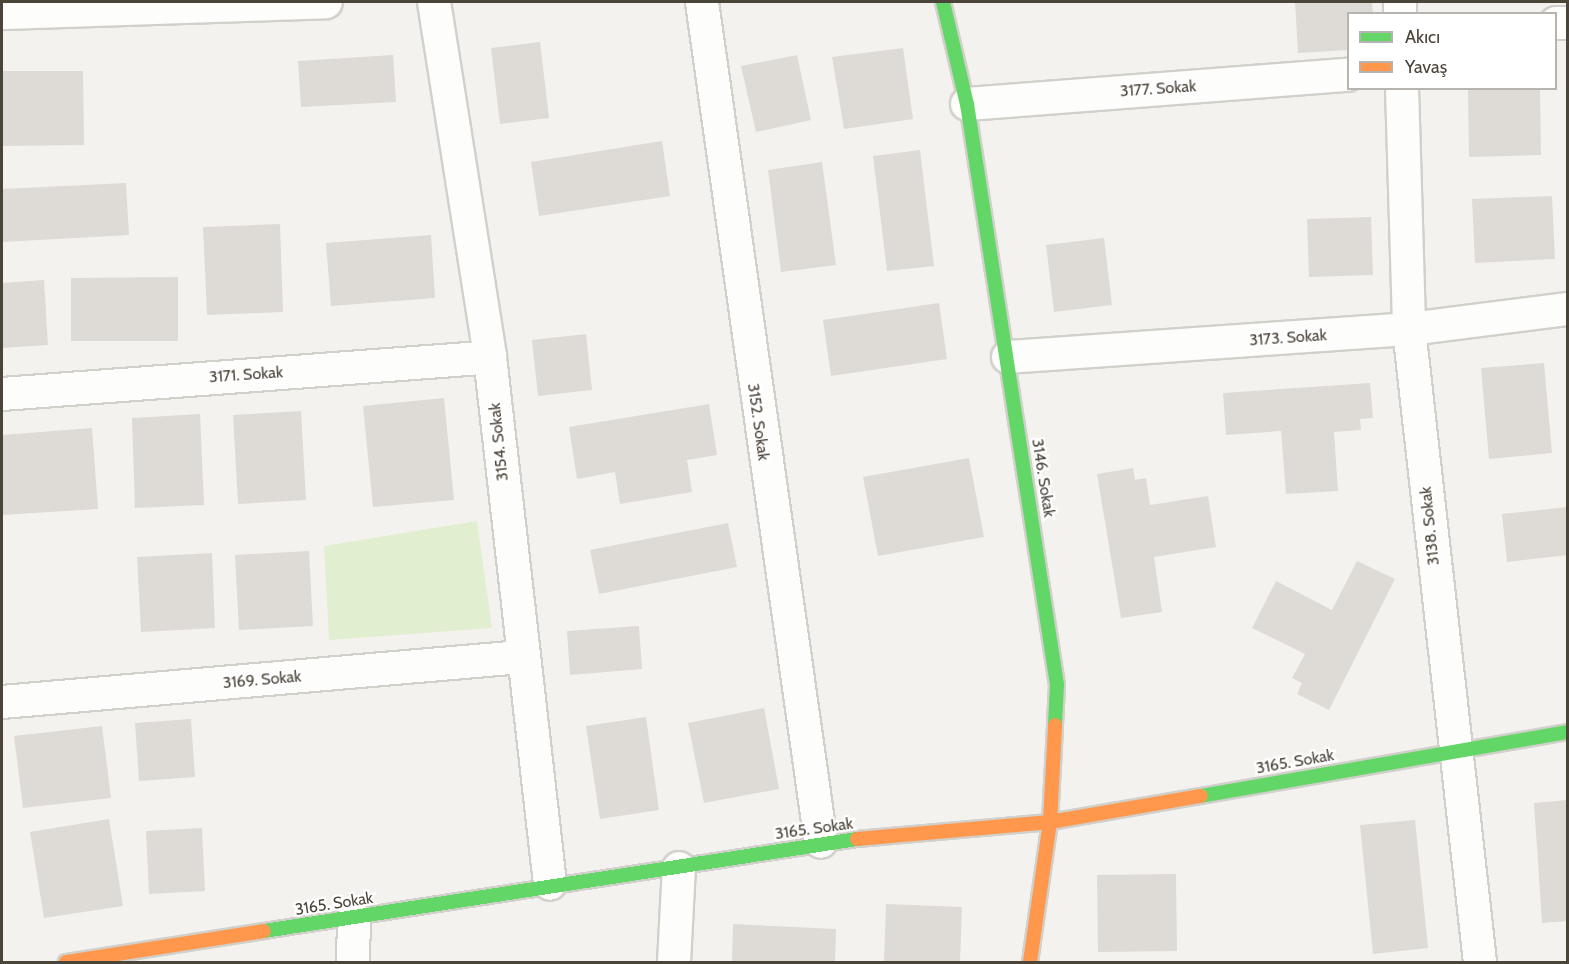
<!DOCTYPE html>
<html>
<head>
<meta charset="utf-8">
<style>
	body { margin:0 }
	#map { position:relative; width:1569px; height:964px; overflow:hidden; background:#f4f2ee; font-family:Cabin,sans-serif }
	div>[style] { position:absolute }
	.green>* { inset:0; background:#e1eecf }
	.building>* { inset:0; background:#dedbd6 }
	.roads { filter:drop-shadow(2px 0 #d2d0cb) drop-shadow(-2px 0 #d2d0cb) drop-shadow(0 2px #d2d0cb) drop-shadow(0 -2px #d2d0cb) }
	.street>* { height:32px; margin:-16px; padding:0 16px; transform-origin:16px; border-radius:16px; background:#fdfdfc }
	.fast>* { height:14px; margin:-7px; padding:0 7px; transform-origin:7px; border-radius:7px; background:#63d668 }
	.slow>* { height:14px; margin:-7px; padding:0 7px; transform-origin:7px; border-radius:7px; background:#ff974d }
	span { translate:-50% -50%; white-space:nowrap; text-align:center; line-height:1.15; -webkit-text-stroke:4.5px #fff; paint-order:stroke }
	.street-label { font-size:16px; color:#4b4439 }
	.frame { position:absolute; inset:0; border:3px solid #4b4439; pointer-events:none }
	.legend { position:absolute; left:1347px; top:12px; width:210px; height:78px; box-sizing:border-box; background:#fff; border:2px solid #b7b4b0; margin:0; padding:8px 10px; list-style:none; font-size:18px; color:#4b4439 }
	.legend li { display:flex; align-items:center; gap:12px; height:30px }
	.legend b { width:30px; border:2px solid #b7b4b0 }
</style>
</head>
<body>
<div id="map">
	<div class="green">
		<div style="clip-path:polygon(477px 521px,492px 628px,329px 640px,324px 546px)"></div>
	</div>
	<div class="building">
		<div style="clip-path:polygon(1295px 2px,1372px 2px,1373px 14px,1348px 14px,1348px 50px,1298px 53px)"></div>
		<div style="clip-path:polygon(540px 42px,549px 118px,500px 124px,491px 48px)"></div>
		<div style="clip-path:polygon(903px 48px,913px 119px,844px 129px,832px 57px)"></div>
		<div style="clip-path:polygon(393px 55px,396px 102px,301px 107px,298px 61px)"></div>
		<div style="clip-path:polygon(797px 55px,811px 120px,756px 132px,741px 66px)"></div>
		<div style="clip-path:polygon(2px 71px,83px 71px,84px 145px,2px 146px)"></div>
		<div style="clip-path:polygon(1468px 88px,1540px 88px,1541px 155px,1469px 157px)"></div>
		<div style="clip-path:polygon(662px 141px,670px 196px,539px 216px,531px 162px)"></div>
		<div style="clip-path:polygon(920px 150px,934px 266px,887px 271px,873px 156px)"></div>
		<div style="clip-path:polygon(822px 162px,836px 265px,781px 272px,768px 170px)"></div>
		<div style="clip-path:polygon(126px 183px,129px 235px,2px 242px,2px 189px)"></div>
		<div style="clip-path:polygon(1552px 196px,1555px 259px,1475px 263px,1472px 199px)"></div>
		<div style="clip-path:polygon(1371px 217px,1373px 275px,1309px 277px,1307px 219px)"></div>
		<div style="clip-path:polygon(280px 224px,283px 312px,207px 315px,203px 227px)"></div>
		<div style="clip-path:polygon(431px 235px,435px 298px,331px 306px,326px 243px)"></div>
		<div style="clip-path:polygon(1104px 238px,1112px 305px,1054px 312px,1046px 245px)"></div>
		<div style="clip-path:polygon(178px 277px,178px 341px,71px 341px,71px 278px)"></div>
		<div style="clip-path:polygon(44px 280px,48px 345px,2px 348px,2px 283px)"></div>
		<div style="clip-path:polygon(939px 303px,947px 359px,831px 376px,823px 320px)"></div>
		<div style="clip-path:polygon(586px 334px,592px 390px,538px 396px,532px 340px)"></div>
		<div style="clip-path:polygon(1544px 363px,1552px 453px,1489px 459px,1481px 368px)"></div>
		<div style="clip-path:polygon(1370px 383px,1373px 418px,1360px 419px,1361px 430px,1334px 432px,1338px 491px,1286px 494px,1281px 431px,1226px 435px,1223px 393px)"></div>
		<div style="clip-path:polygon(444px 398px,454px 500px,373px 507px,363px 406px)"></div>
		<div style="clip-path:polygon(709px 404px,717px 455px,687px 460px,692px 492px,620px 504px,615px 472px,577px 479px,569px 427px)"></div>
		<div style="clip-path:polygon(301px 411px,306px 500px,238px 504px,233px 415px)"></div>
		<div style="clip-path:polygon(200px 414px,204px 505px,135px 508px,132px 418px)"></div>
		<div style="clip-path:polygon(92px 428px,98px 509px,2px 515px,2px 435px)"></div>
		<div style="clip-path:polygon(969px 458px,984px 537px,878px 556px,863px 477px)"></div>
		<div style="clip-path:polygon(1133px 468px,1135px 480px,1146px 478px,1150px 505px,1208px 496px,1216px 547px,1154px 557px,1162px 612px,1121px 618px,1097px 474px)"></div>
		<div style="clip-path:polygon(1568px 507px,1568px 555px,1507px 562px,1502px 514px)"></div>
		<div style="clip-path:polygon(728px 523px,737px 567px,599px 594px,590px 550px)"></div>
		<div style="clip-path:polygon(309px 551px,313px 626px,239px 630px,235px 555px)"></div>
		<div style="clip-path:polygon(212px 553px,215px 628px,141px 632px,137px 557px)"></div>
		<div style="clip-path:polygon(1357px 561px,1395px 579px,1329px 710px,1297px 694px,1302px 683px,1292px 678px,1305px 654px,1252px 628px,1276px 581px,1332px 610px)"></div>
		<div style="clip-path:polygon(639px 626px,642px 669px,570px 675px,567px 631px)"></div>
		<div style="clip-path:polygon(764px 708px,779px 789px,704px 803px,688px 723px)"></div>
		<div style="clip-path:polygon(646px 717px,659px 810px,600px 819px,586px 726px)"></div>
		<div style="clip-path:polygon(191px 719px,195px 777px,139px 781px,135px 723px)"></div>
		<div style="clip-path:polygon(102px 726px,111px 798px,23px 808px,14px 736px)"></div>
		<div style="clip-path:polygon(1568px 800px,1568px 921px,1542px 923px,1534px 803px)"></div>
		<div style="clip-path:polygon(109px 819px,123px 906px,44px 918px,30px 832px)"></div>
		<div style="clip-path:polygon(1415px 820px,1428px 948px,1373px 954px,1360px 825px)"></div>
		<div style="clip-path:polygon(202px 828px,205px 891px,149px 894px,146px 831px)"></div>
		<div style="clip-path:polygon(1176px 874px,1177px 951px,1098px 952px,1097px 875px)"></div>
		<div style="clip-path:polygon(886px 904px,962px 907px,960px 962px,884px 962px)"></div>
		<div style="clip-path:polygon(733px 924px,836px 929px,835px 962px,732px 962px)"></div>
	</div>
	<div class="roads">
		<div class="street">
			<div style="left:434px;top:2px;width:359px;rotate:81deg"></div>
			<div style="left:490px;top:357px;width:530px;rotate:83.5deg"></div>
			<div style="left:702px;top:2px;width:848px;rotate:81.94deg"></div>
			<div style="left:1400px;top:2px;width:12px;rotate:90deg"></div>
			<div style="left:2px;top:13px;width:324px;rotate:-1.9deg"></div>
			<div style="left:1556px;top:23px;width:12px"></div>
			<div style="left:1402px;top:88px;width:241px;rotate:88.3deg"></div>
			<div style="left:1409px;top:329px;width:637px;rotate:83.6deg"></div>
			<div style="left:967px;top:104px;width:382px;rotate:-4.4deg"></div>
			<div style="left:1008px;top:357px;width:402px;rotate:-4deg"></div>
			<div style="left:1409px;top:329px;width:160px;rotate:-7.2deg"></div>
			<div style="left:2px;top:394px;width:489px;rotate:-4.3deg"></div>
			<div style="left:2px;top:702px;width:522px;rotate:-4.95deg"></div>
			<div style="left:353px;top:962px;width:44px;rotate:-88.7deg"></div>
			<div style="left:674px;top:962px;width:94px;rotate:-87deg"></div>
		</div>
		<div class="fast">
			<div style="left:943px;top:2px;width:105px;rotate:76.8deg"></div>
			<div style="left:967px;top:104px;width:588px;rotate:81.19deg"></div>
			<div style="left:1057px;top:685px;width:40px;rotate:92.9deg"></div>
			<div style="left:1201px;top:796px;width:373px;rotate:-9.9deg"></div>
			<div style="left:264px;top:931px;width:600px;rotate:-8.82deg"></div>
		</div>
		<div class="slow">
			<div style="left:857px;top:839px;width:194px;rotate:-5deg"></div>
			<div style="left:1050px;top:822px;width:153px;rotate:-9.8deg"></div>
			<div style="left:66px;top:962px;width:200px;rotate:-8.9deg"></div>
			<div style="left:1030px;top:962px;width:141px;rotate:-81.9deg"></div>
			<div style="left:1050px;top:822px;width:97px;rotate:-87deg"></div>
		</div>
	</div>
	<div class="street-label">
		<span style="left:1158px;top:89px;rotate:-4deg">3177. Sokak</span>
		<span style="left:1288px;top:338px;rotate:-4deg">3173. Sokak</span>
		<span style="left:246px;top:375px;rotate:-4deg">3171. Sokak</span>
		<span style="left:758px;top:422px;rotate:82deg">3152. Sokak</span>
		<span style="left:499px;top:442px;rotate:-96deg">3154. Sokak</span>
		<span style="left:1043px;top:478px;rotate:81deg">3146. Sokak</span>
		<span style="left:1430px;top:526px;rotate:-96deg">3138. Sokak</span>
		<span style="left:262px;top:680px;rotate:-5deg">3169. Sokak</span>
		<span style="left:1295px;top:762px;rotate:-10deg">3165. Sokak</span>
		<span style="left:814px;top:829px;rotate:-8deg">3165. Sokak</span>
		<span style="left:334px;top:904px;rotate:-9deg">3165. Sokak</span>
	</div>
	<div class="frame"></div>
	<ul class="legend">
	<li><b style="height:8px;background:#63d668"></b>Akıcı</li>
	<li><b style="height:8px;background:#ff974d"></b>Yavaş</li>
	</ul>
</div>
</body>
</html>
